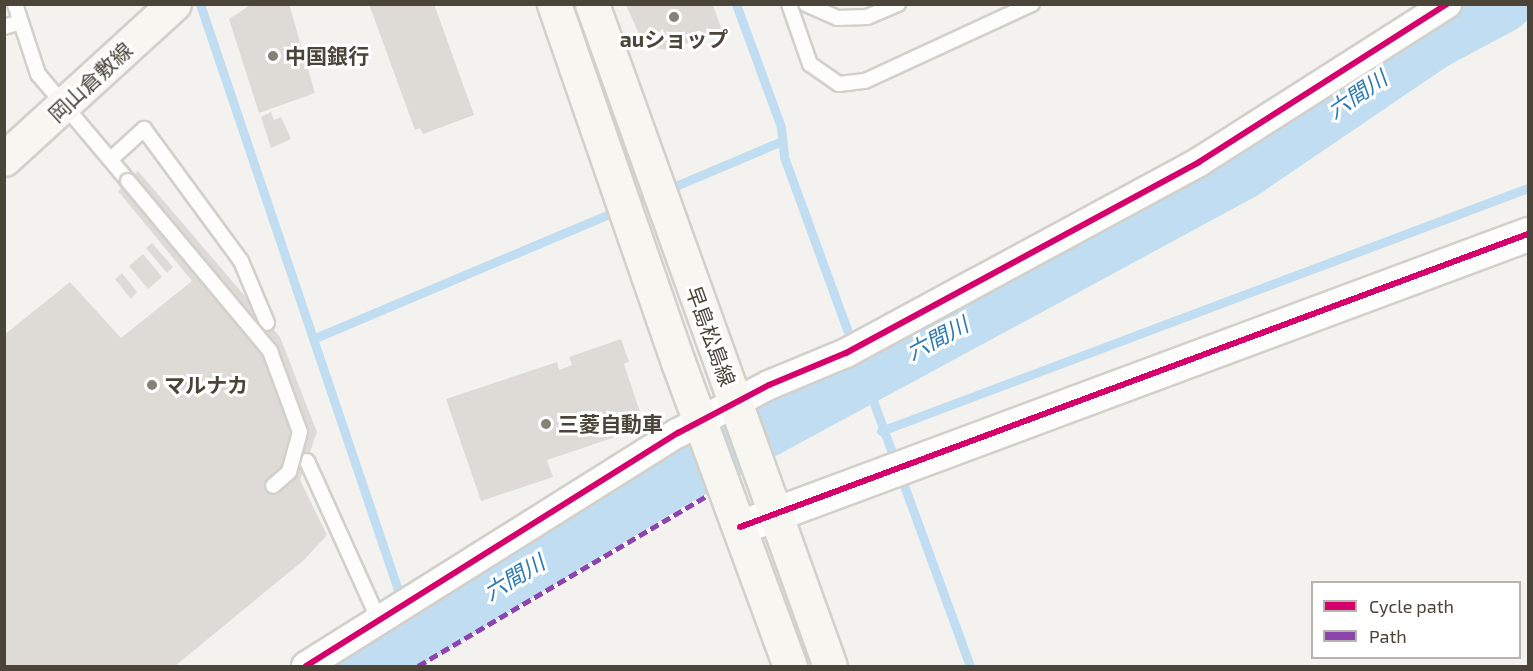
<!DOCTYPE html>
<html>
<head>
<meta charset="utf-8">
<style>
	body { margin:0 }
	#map { position:relative; width:1533px; height:671px; overflow:hidden; background:#f4f2ee; font-family:"Exo 2","Noto Sans JP",sans-serif }
	div>[style] { position:absolute }
	.stream>* { height:9px; margin:-4.5px; padding:0 4.5px; transform-origin:4.5px; border-radius:4.5px; background:#c0ddf1 }
	.river>* { height:56px; margin:-28px; padding:0 28px; transform-origin:28px; border-radius:28px; background:#c0ddf1 }
	.building>* { inset:0; background:#dedbd6 }
	.roads { filter:drop-shadow(2px 0 #d2d0cb) drop-shadow(-2px 0 #d2d0cb) drop-shadow(0 2px #d2d0cb) drop-shadow(0 -2px #d2d0cb) }
	.service>* { height:14px; margin:-7px; padding:0 7px; transform-origin:7px; border-radius:7px; background:#fdfdfc }
	.minor>* { height:28px; margin:-14px; padding:0 14px; transform-origin:14px; border-radius:14px; background:#fdfdfc }
	.tertiary>* { height:33px; margin:-16.5px; padding:0 16.5px; transform-origin:16.5px; border-radius:16.5px; background:#fdfdfc }
	.secondary>* { height:33px; margin:-16.5px; padding:0 16.5px; transform-origin:16.5px; border-radius:16.5px; background:#f7f6f1 }
	.bridges { filter:drop-shadow(2px 0 #d2d0cb) drop-shadow(-2px 0 #d2d0cb) drop-shadow(0 2px #d2d0cb) drop-shadow(0 -2px #d2d0cb) }
	.service-bridge>* { height:14px; margin:-7px; padding:0 7px; transform-origin:7px; border-radius:7px; background:#fdfdfc }
	.quiet>* { height:4.5px; margin-top:-2.25px; transform-origin:0; background:repeating-linear-gradient(90deg,#8e44ad 0 9px,transparent 0 13.5px) }
	.cycleway>* { height:6px; margin:-3px; padding:0 3px; transform-origin:3px; border-radius:3px; background:#d6006c }
	.dots>* { width:16px; height:16px; translate:-50% -50%; box-sizing:border-box; border:3px solid #fff; border-radius:50% }
	span { translate:-50% -50%; white-space:nowrap; text-align:center; line-height:1.15; -webkit-text-stroke:6px #fff; paint-order:stroke }
	.poi-label { font-size:21px; color:#4b4439; font-weight:700 }
	.left { translate:0 -50%; text-align:left }
	.street-label { font-size:21px; color:#4b4439 }
	.water-label { font-size:22px; color:#2e7ab2; font-style:italic }
	.frame { position:absolute; inset:0; border:6px solid #4b4439; pointer-events:none }
	.legend { position:absolute; left:1311px; top:581px; width:210px; height:78px; box-sizing:border-box; background:#fff; border:2px solid #b7b4b0; margin:0; padding:8px 10px; list-style:none; font-size:18px; color:#4b4439 }
	.legend li { display:flex; align-items:center; gap:12px; height:30px }
	.legend b { width:30px; border:2px solid #b7b4b0 }
</style>
</head>
<body>
<div id="map">
	<div class="stream">
		<div style="left:200px;top:4px;width:625px;rotate:71.33deg"></div>
		<div style="left:736px;top:4px;width:131px;rotate:69.9deg"></div>
		<div style="left:781px;top:127px;width:30px;rotate:84deg"></div>
		<div style="left:784px;top:157px;width:542px;rotate:69.93deg"></div>
		<div style="left:315px;top:338px;width:507px;rotate:-22.87deg"></div>
		<div style="left:881px;top:431px;width:691px;rotate:-20.59deg"></div>
		<div style="left:414px;top:619px;width:16px;rotate:55deg"></div>
	</div>
	<div class="river">
		<div style="left:366px;top:666px;width:357px;rotate:-31.2deg"></div>
		<div style="left:671px;top:481px;width:649px;rotate:-28.42deg"></div>
		<div style="left:1242px;top:172px;width:231px;rotate:-34.2deg"></div>
		<div style="left:1433px;top:42px;width:81px;rotate:-28.2deg"></div>
	</div>
	<div class="building">
		<div style="clip-path:polygon(252px 4px,289px 4px,315px 93px,259px 113px,229px 19px)"></div>
		<div style="clip-path:polygon(369px 4px,434px 4px,474px 115px,423px 134px,420px 128px,415px 130px)"></div>
		<div style="clip-path:polygon(626px 5px,713px 5px,722px 30px,669px 50px,645px 47px)"></div>
		<div style="clip-path:polygon(271px 112px,274px 120px,281px 117px,291px 139px,271px 148px,261px 117px)"></div>
		<div style="clip-path:polygon(138px 171px,280px 337px,317px 432px,300px 480px,327px 535px,304px 560px,175px 666px,4px 666px,4px 335px,70px 282px,121px 338px,192px 281px,118px 191px)"></div>
		<div style="clip-path:polygon(152px 243px,173px 267px,167px 273px,146px 248px)"></div>
		<div style="clip-path:polygon(143px 254px,162px 277px,148px 289px,129px 266px)"></div>
		<div style="clip-path:polygon(122px 273px,137px 292px,131px 299px,115px 279px)"></div>
		<div style="clip-path:polygon(621px 339px,629px 362px,624px 364px,642px 418px,633px 431px,547px 460px,553px 477px,481px 501px,446px 399px,557px 362px,559px 370px,572px 365px,569px 357px)"></div>
	</div>
	<div class="roads">
		<div class="service">
			<div style="left:15px;top:4px;width:74px;rotate:71.8deg"></div>
			<div style="left:38px;top:74px;width:140px;rotate:49.9deg"></div>
			<div style="left:789px;top:4px;width:64px;rotate:70.7deg"></div>
			<div style="left:810px;top:64px;width:35px;rotate:35deg"></div>
			<div style="left:839px;top:84px;width:26px;rotate:-7deg"></div>
			<div style="left:865px;top:81px;width:184px;rotate:-24.8deg"></div>
			<div style="left:806px;top:4px;width:34px;rotate:24deg"></div>
			<div style="left:837px;top:18px;width:30px;rotate:-2deg"></div>
			<div style="left:867px;top:17px;width:34px;rotate:-23deg"></div>
			<div style="left:4px;top:27px;width:17px;rotate:-17deg"></div>
			<div style="left:111px;top:159px;width:45px;rotate:-42.3deg"></div>
			<div style="left:144px;top:129px;width:164px;rotate:53.7deg"></div>
			<div style="left:241px;top:261px;width:67px;rotate:67.2deg"></div>
			<div style="left:307px;top:461px;width:178px;rotate:65.7deg"></div>
		</div>
		<div class="minor">
			<div style="left:306px;top:666px;width:439px;rotate:-32.1deg"></div>
			<div style="left:678px;top:433px;width:103px;rotate:-27.8deg"></div>
			<div style="left:769px;top:385px;width:83px;rotate:-22.6deg"></div>
			<div style="left:846px;top:353px;width:401px;rotate:-28.4deg"></div>
			<div style="left:1199px;top:162px;width:294px;rotate:-32.5deg"></div>
		</div>
		<div class="tertiary">
			<div style="left:740px;top:527px;width:841px;rotate:-20.4deg"></div>
		</div>
		<div class="secondary">
			<div style="left:554px;top:4px;width:379px;rotate:70.9deg"></div>
			<div style="left:678px;top:362px;width:324px;rotate:69.8deg"></div>
			<div style="left:592px;top:4px;width:703px;rotate:70.23deg"></div>
			<div style="left:4px;top:159px;width:230px;rotate:-42.4deg"></div>
		</div>
	</div>
	<div class="bridges">
		<div class="service-bridge">
			<div style="left:128px;top:181px;width:222px;rotate:50.1deg"></div>
			<div style="left:270px;top:351px;width:86px;rotate:69.7deg"></div>
			<div style="left:300px;top:432px;width:41px;rotate:105.4deg"></div>
			<div style="left:289px;top:472px;width:21px;rotate:139deg"></div>
		</div>
	</div>
	<div class="quiet">
		<div style="left:418px;top:666px;width:333px;rotate:-30.5deg"></div>
	</div>
	<div class="cycleway">
		<div style="left:740px;top:527px;width:841px;rotate:-20.4deg"></div>
		<div style="left:306px;top:666px;width:439px;rotate:-32.1deg"></div>
		<div style="left:678px;top:433px;width:103px;rotate:-27.8deg"></div>
		<div style="left:769px;top:385px;width:83px;rotate:-22.6deg"></div>
		<div style="left:846px;top:353px;width:401px;rotate:-28.4deg"></div>
		<div style="left:1199px;top:162px;width:294px;rotate:-32.5deg"></div>
	</div>
	<div class="dots">
		<div style="left:674px;top:17px;background:#868178"></div>
		<div style="left:273px;top:56px;background:#868178"></div>
		<div style="left:152px;top:385px;background:#868178"></div>
		<div style="left:546px;top:424px;background:#868178"></div>
	</div>
	<div class="poi-label">
		<span style="left:674px;top:39px">auショップ</span>
		<span class="left" style="left:285px;top:56px">中国銀行</span>
		<span class="left" style="left:164px;top:385px">マルナカ</span>
		<span class="left" style="left:558px;top:424px">三菱自動車</span>
	</div>
	<div class="street-label">
		<span style="left:90px;top:82px;rotate:-43deg">岡山倉敷線</span>
		<span style="left:711px;top:336px;rotate:70deg">早島松島線</span>
	</div>
	<div class="water-label">
		<span style="left:1357px;top:94px;rotate:-34deg">六間川</span>
		<span style="left:937px;top:338px;rotate:-28deg">六間川</span>
		<span style="left:514px;top:577px;rotate:-31deg">六間川</span>
	</div>
	<div class="frame"></div>
	<ul class="legend">
	<li><b style="height:8px;background:#d6006c"></b>Cycle path</li>
	<li><b style="height:8px;background:#8e44ad"></b>Path</li>
	</ul>
</div>
</body>
</html>
